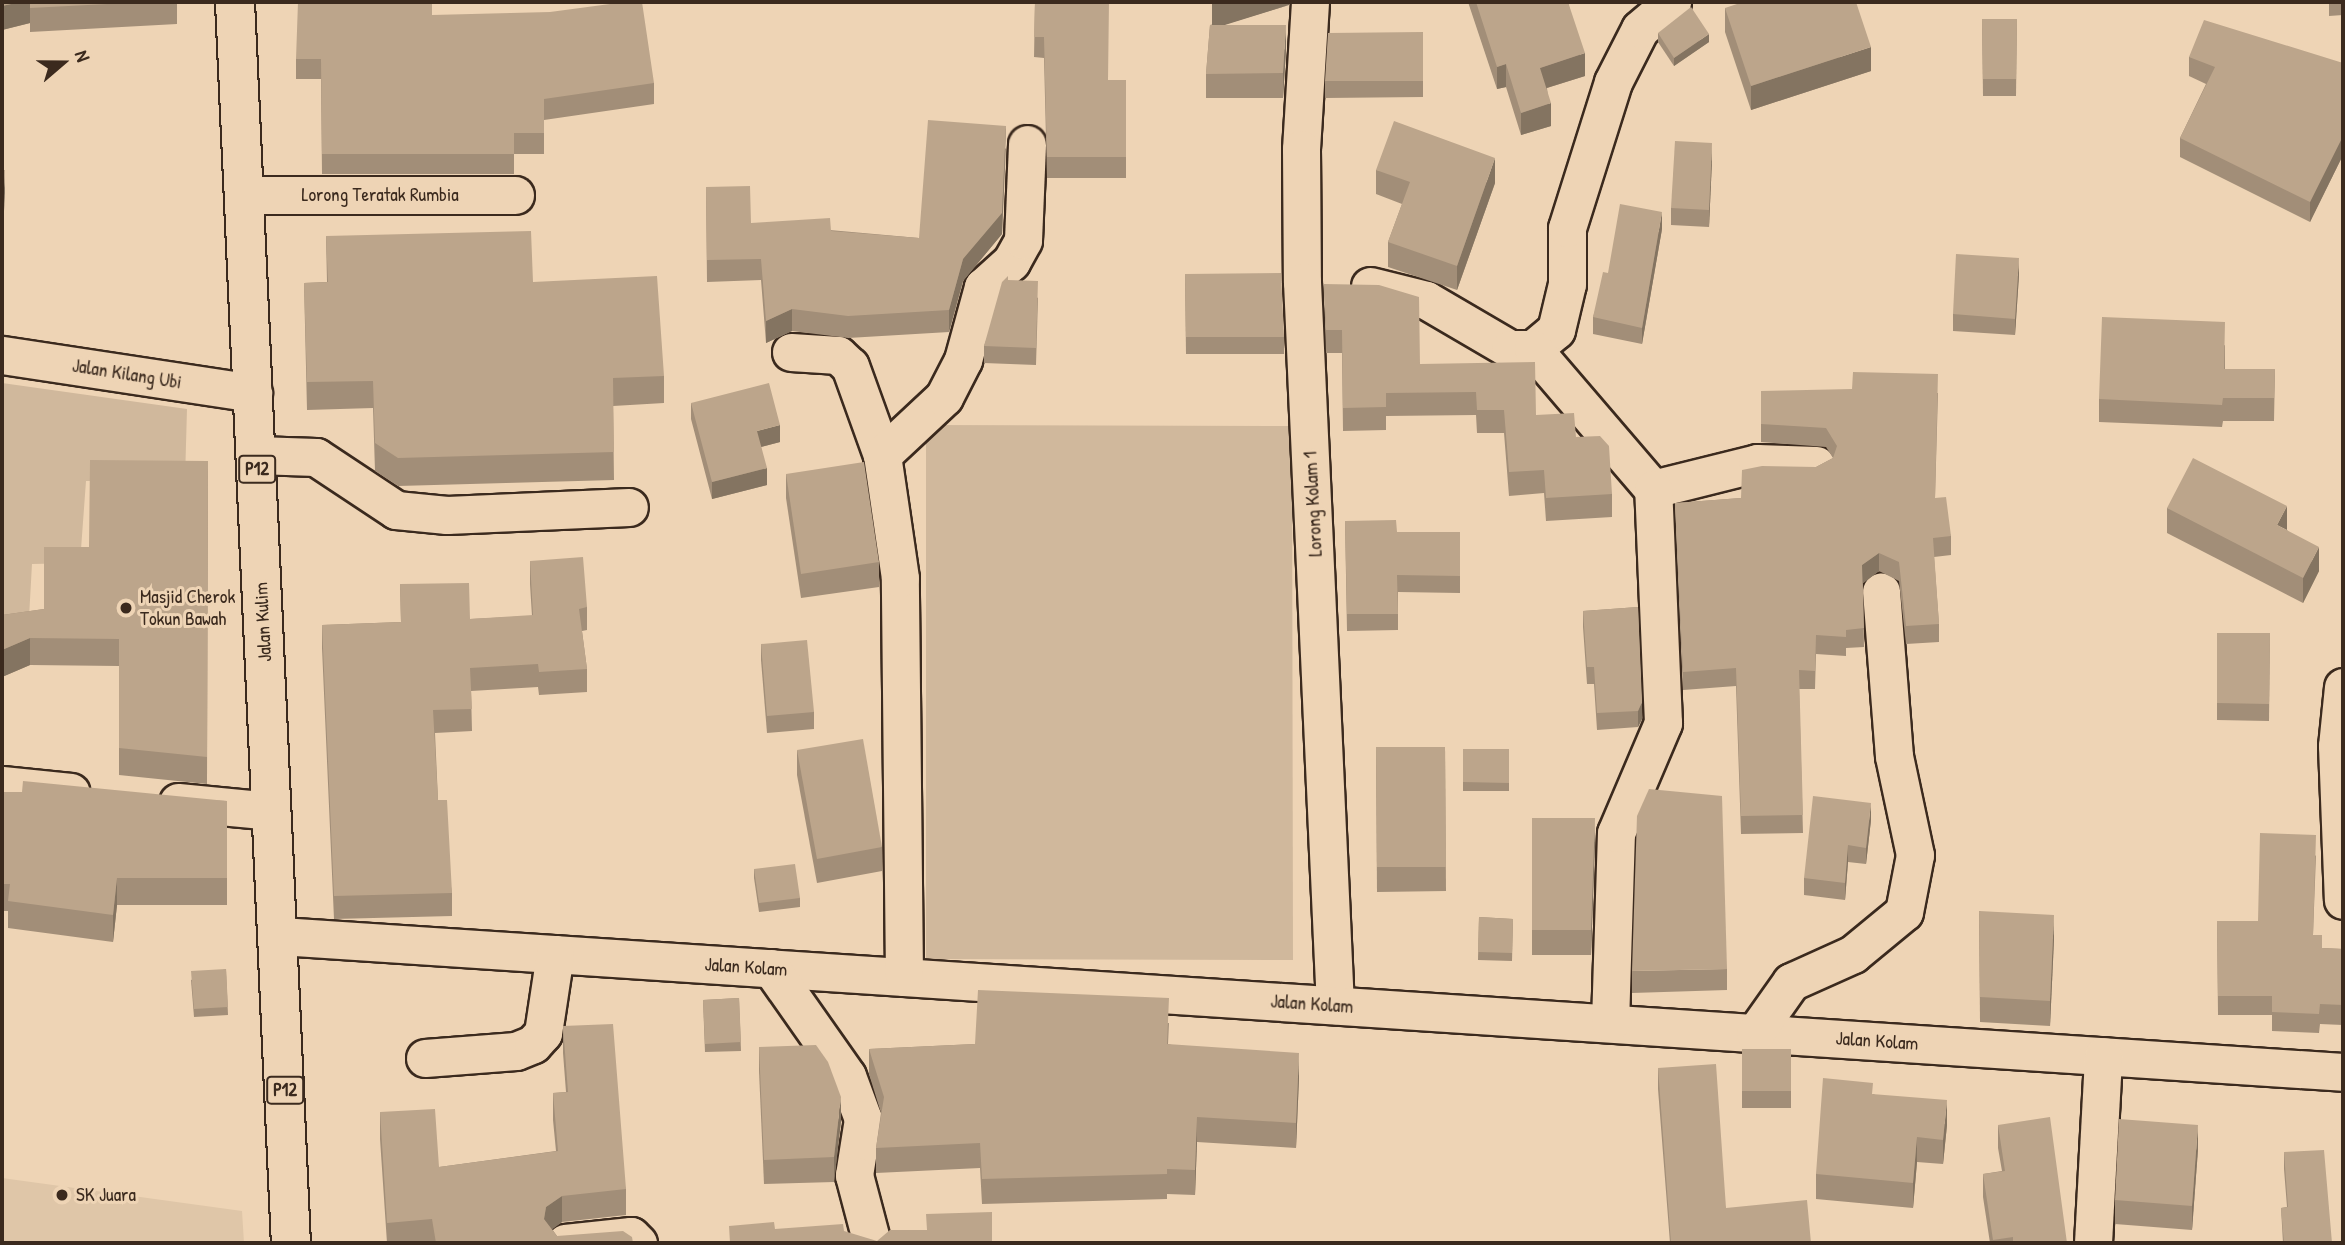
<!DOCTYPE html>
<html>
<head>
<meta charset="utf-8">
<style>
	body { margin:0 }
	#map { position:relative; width:2345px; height:1245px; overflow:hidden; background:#eed4b5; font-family:"Patrick Hand",sans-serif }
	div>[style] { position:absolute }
	.built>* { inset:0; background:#dfc6a8 }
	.green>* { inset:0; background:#d0b89c }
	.roads { filter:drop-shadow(2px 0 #3b2a1e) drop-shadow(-2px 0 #3b2a1e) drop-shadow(0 2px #3b2a1e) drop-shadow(0 -2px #3b2a1e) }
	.minor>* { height:37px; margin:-18.5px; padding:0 18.5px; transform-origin:18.5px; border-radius:18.5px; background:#eed4b5 }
	.major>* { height:38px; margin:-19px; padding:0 19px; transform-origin:19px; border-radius:19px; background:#eed4b5 }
	.wall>* { inset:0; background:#a28e78 }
	.shaded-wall>* { inset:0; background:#847461 }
	.building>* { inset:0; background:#bca58b }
	.dots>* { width:19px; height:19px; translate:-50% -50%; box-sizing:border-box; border:4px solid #eed4b5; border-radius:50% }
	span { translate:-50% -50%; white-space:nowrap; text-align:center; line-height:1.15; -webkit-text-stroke:6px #eed4b5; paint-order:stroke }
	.shield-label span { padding:2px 5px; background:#eed4b5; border:2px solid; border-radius:5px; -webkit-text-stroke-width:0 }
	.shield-label { font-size:18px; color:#3b2a1e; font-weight:700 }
	.street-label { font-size:19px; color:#3b2a1e }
	.poi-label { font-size:19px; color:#3b2a1e }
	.left { translate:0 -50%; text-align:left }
	.frame { position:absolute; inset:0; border:4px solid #3b2a1e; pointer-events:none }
	.north { position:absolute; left:28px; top:28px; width:70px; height:70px; -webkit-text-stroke:5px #eed4b5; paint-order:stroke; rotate:70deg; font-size:19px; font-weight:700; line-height:28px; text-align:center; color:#3b2a1e }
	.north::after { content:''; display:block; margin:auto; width:24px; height:32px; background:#3b2a1e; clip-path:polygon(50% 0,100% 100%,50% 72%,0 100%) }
</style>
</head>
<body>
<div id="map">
	<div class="built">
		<div style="clip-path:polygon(2px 1178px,242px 1211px,244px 1243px,2px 1243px)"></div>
	</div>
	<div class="green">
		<div style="clip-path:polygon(2px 383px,187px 409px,185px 480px,86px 481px,80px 563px,32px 564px,28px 636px,2px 638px)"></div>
		<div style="clip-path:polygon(926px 425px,1292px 426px,1293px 960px,926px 959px)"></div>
	</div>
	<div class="roads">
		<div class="minor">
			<div style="left:1310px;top:2px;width:147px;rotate:93.5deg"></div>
			<div style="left:1301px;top:149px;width:133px;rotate:89.6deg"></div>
			<div style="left:1302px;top:282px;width:724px;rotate:87.39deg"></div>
			<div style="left:245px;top:195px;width:270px"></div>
			<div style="left:1370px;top:286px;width:58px;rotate:14deg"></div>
			<div style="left:1426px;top:300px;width:97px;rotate:30.3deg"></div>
			<div style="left:1510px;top:349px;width:23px"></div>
			<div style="left:1533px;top:349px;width:30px;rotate:-40deg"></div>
			<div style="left:1556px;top:330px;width:47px;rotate:-76.6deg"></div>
			<div style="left:1567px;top:284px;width:56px;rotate:-90deg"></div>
			<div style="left:1567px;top:228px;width:153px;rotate:-72.5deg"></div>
			<div style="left:1613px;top:82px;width:59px;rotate:-63deg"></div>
			<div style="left:1640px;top:29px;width:42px;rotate:-40.2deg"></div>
			<div style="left:1533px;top:349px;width:184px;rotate:49.4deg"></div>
			<div style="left:1653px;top:489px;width:107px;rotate:-14deg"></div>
			<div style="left:1757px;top:463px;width:59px;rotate:1.9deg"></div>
			<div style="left:791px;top:352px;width:47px;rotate:3.7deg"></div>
			<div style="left:838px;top:355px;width:16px;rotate:43deg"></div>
			<div style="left:850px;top:366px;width:95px;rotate:70.2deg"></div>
			<div style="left:2px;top:355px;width:254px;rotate:8.6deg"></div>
			<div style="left:256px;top:455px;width:60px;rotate:1.9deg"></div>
			<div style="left:316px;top:457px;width:96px;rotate:33.5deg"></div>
			<div style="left:396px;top:510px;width:51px;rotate:5.6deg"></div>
			<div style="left:447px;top:515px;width:182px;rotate:-2.5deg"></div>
			<div style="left:2343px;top:687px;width:59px;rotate:95.8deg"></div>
			<div style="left:2337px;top:746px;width:154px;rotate:87.8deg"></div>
			<div style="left:2px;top:785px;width:69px;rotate:5.8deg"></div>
			<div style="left:178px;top:802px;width:93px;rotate:5.5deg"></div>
			<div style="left:280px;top:936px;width:2067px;rotate:3.77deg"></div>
			<div style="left:771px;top:968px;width:132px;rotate:54.9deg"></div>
			<div style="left:847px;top:1076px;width:46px;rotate:69.6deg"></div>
			<div style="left:863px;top:1119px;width:57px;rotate:99.1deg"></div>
			<div style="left:854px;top:1175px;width:70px;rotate:75.2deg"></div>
			<div style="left:904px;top:977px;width:399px;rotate:-90.6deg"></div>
			<div style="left:900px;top:578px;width:124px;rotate:-98.3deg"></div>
			<div style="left:882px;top:455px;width:85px;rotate:-43.1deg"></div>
			<div style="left:944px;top:397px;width:42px;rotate:-62.8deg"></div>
			<div style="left:963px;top:360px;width:76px;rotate:-74.7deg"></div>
			<div style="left:983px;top:287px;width:38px;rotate:-42deg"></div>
			<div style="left:1011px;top:262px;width:25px;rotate:-61deg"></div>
			<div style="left:1023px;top:240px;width:96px;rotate:-87.6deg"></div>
			<div style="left:1610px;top:1023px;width:190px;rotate:-88.2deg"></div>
			<div style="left:1616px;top:833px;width:120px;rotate:-66.9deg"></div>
			<div style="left:1663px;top:723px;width:234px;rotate:-92.4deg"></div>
			<div style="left:1755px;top:1033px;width:62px;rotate:-54.8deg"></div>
			<div style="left:1791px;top:982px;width:68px;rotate:-24.3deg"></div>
			<div style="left:1853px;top:954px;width:66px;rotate:-39.5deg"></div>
			<div style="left:1904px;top:912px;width:58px;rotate:-79.1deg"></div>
			<div style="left:1915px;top:855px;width:101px;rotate:-102deg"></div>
			<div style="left:1894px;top:756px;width:165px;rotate:-94.5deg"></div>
			<div style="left:425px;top:1058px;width:91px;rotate:-4.4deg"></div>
			<div style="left:516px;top:1051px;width:18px;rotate:-22deg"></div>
			<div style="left:533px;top:1044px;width:15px;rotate:-48deg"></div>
			<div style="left:543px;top:1033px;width:80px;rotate:-81.4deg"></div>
			<div style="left:565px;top:1243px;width:66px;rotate:-6.1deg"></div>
			<div style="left:631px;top:1236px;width:10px;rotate:45deg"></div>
			<div style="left:2093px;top:1243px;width:187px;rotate:-86.9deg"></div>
		</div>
		<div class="major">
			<div style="left:235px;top:2px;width:1242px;rotate:87.42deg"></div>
		</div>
	</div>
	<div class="wall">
		<div style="clip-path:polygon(2px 2px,177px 2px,177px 24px,30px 32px,30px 23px,2px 30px)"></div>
		<div style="clip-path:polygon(1035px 2px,1108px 80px,1126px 80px,1126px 178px,1047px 178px,1044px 58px,1034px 57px)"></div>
		<div style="clip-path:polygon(1468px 2px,1568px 2px,1585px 76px,1547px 88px,1551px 126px,1521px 135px,1506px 87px,1497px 89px)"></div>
		<div style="clip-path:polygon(2329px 2px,2343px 2px,2343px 15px,2329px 16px)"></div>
		<div style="clip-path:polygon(1289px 5px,1223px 25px,1286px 50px,1283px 98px,1206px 98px,1206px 74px,1210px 25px)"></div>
		<div style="clip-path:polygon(1725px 8px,1871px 71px,1751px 110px,1725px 32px)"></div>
		<div style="clip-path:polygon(432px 15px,654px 83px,654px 104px,544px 120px,544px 154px,514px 154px,514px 174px,322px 174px,321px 79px,296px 79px,296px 59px)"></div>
		<div style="clip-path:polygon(1982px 19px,2017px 19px,2016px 96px,1983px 96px)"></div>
		<div style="clip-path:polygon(1423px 32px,1423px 97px,1325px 98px,1325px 81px)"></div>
		<div style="clip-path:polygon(1658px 33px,1709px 42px,1674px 66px,1658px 42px)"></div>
		<div style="clip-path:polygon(2189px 57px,2343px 63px,2343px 155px,2310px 222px,2180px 157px,2180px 138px,2206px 84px,2189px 76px)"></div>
		<div style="clip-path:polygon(1006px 148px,1002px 234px,963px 281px,949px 332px,848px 338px,792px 331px,766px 343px,761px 280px,707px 282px,706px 187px,751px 223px,919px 238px)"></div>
		<div style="clip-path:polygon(1712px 160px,1709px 227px,1671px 225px,1671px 208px)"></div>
		<div style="clip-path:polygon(1376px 170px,1495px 183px,1457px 290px,1388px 267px,1388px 242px,1402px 204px,1376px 194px)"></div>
		<div style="clip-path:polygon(1662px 229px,1642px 344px,1593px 334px,1593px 317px,1608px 273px)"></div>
		<div style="clip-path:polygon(326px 236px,533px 282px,664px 376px,664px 403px,613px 406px,614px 480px,398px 486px,375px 471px,373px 408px,307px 410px,304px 283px,327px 282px)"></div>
		<div style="clip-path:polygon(1185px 274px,1284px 337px,1284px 354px,1186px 354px)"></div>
		<div style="clip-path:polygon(2019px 275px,2015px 335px,1953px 331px,1953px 314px)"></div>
		<div style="clip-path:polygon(1008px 280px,1038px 298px,1036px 365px,984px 363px,984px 346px)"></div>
		<div style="clip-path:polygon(1324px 284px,1420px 364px,1536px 415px,1576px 437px,1612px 494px,1612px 517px,1546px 521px,1544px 493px,1509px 496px,1504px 433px,1477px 433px,1476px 415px,1386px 416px,1386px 430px,1343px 431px,1342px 353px,1326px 353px)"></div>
		<div style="clip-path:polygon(2225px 345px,2225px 369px,2275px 369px,2274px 421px,2223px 421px,2222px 427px,2099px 422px,2099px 399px)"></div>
		<div style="clip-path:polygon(1761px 391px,1938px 393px,1935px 498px,1951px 536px,1951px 555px,1934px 557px,1939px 624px,1939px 642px,1906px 644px,1899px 581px,1879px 571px,1863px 583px,1864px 647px,1846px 648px,1846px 656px,1816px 654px,1815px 689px,1799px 689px,1803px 833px,1741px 834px,1736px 686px,1683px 690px,1675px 503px,1741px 498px,1816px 467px,1833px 458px,1826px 447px,1761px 442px)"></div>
		<div style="clip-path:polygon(691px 403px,780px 442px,761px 447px,767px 485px,712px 499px,691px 419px)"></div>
		<div style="clip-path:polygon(208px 461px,207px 784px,119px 775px,119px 666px,30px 665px,2px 677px,2px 615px,44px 609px)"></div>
		<div style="clip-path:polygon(786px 474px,879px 562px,879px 587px,801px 598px,786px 498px)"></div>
		<div style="clip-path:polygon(2167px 508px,2287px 530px,2319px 571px,2303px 603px,2167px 533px)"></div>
		<div style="clip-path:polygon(1345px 521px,1397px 532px,1460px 532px,1460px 593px,1398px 592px,1398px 630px,1347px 631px)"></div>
		<div style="clip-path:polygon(530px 561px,587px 607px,587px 630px,582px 631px,587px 669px,587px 692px,539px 695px,538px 687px,471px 691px,472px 731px,435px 733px,438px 800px,452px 893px,452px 916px,334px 919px,322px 648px,322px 625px,401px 622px,400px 584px,470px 619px,532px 616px,530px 584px)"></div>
		<div style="clip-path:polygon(1638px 607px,1642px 719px,1638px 727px,1597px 730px,1594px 684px,1587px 684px,1583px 627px,1583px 611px)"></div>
		<div style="clip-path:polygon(2217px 633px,2270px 633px,2269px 721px,2217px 720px)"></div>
		<div style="clip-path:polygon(761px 644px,814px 712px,814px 729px,767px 733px,761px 660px)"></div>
		<div style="clip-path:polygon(1376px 747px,1445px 747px,1446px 891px,1377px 892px)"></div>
		<div style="clip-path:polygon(1463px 749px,1509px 749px,1509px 791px,1463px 791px)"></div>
		<div style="clip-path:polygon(797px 750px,882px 847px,882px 871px,817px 883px,797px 775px)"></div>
		<div style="clip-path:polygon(2px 792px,227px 801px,227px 905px,117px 905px,113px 942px,8px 928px,8px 911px,2px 911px)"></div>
		<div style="clip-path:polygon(1532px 818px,1595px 842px,1591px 955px,1532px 955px)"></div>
		<div style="clip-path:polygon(1871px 820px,1866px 864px,1848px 862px,1845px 900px,1804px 895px,1804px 878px)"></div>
		<div style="clip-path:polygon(2316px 855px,2313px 935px,2322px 948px,2343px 949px,2343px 1025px,2320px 1024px,2319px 1033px,2272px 1031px,2272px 1015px,2218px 1015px,2217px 921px,2258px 921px)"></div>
		<div style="clip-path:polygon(754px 869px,800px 898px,800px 907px,759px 912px,754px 878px)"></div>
		<div style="clip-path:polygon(1979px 911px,2054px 939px,2050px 1026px,1980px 1022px)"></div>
		<div style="clip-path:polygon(1479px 917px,1513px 919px,1512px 961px,1478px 960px)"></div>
		<div style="clip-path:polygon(226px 969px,228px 1015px,194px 1017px,191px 980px)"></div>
		<div style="clip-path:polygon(1727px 969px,1727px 990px,1632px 993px,1632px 971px)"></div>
		<div style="clip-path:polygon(739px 998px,741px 1051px,705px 1052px,703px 1000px)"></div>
		<div style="clip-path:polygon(1169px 1023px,1168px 1044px,1299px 1078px,1296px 1148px,1197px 1142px,1195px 1195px,1167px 1194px,1167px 1199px,982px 1204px,980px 1168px,876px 1173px,876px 1148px,881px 1113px,869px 1074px,869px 1049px,975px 1044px)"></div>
		<div style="clip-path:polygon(563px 1026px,626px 1189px,626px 1215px,562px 1222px,552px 1229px,557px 1236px,633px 1243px,387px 1243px,380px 1139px,380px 1112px,439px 1167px,556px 1151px,553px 1120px,553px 1093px,566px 1092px,563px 1053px)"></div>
		<div style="clip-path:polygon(759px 1047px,841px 1121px,834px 1182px,764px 1184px,759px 1071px)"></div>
		<div style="clip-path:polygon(1742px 1049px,1791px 1049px,1791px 1108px,1742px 1108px)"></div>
		<div style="clip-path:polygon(1658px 1068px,1726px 1208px,1811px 1243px,1670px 1243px,1658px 1089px)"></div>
		<div style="clip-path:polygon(1873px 1094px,1947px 1125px,1943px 1164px,1917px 1162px,1913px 1208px,1816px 1199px,1816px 1174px)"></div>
		<div style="clip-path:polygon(1998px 1125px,2067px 1243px,1990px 1243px,1983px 1197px,1983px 1174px,2002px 1171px,1998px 1148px)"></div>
		<div style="clip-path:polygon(2198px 1149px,2192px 1230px,2115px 1224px,2115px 1200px)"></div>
		<div style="clip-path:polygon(2284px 1152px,2332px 1243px,2283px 1243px,2281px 1208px,2287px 1207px,2284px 1169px)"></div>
	</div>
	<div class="shaded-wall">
		<div style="clip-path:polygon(20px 2px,30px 2px,30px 23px,2px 30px,2px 6px)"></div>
		<div style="clip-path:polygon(1220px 2px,1290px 2px,1289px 5px,1212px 29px,1212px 4px)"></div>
		<div style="clip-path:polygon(1286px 25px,1286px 50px,1283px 98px,1283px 73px)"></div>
		<div style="clip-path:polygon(1709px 34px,1709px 42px,1674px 66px,1674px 58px)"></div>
		<div style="clip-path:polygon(1871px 47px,1871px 71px,1751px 110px,1751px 86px)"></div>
		<div style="clip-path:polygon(1585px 53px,1585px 76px,1540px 90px,1540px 68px)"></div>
		<div style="clip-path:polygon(1506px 64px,1506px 87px,1497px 89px,1497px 67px)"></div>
		<div style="clip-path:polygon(1551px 103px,1551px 126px,1521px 135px,1521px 113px)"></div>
		<div style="clip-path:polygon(1006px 126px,1002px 234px,963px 281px,949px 332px,949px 310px,963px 259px)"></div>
		<div style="clip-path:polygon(2343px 136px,2343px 155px,2310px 222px,2310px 202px)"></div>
		<div style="clip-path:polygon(1712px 143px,1712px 160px,1709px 227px,1709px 210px)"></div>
		<div style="clip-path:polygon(1495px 158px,1495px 183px,1457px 290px,1457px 266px)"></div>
		<div style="clip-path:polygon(5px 170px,5px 193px,2px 248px,2px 225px)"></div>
		<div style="clip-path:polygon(1662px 212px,1662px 229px,1642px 344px,1642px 328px)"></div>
		<div style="clip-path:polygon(2019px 258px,2019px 275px,2015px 335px,2015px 319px)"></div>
		<div style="clip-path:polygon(792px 309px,792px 331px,766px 343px,766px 321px)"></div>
		<div style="clip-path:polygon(780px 425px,780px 442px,757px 448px,757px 431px)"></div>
		<div style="clip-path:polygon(767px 468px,767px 485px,712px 499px,712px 482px)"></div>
		<div style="clip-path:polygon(2287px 506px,2287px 530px,2277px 525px)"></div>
		<div style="clip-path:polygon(2319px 547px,2319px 571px,2303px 603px,2303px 578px)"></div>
		<div style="clip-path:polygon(1879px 553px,1879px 571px,1862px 584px,1862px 565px)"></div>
		<div style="clip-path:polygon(30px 638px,30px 665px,2px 677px,2px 650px)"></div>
		<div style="clip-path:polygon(1642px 702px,1642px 719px,1638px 727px,1638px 711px)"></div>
		<div style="clip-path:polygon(1871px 803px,1871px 820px,1866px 864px,1866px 848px)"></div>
		<div style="clip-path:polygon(1595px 818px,1595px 842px,1591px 955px,1591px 930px)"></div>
		<div style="clip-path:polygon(1848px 845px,1848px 862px,1845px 900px,1845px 883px)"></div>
		<div style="clip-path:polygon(117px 878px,117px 905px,113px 942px,113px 915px)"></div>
		<div style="clip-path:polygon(2054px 915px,2054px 939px,2050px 1026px,2050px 1001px)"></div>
		<div style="clip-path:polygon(1299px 1053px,1299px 1078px,1296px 1148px,1296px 1123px)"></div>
		<div style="clip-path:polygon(841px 1097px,841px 1121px,834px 1182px,834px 1157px)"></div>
		<div style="clip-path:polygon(1947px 1100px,1947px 1125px,1943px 1164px,1943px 1140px)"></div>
		<div style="clip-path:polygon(1197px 1117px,1197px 1142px,1195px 1195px,1195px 1170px)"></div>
		<div style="clip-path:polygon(2198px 1125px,2198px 1149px,2192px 1230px,2192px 1206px)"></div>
		<div style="clip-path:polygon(1917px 1137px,1917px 1162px,1913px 1208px,1913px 1183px)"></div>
		<div style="clip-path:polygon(562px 1196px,562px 1222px,546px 1234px,544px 1219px,546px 1207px)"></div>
	</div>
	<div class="building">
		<div style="clip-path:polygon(2px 2px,20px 2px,2px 6px)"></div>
		<div style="clip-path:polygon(30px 2px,146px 2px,30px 8px)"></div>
		<div style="clip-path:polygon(298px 2px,432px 2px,432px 15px,550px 12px,625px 2px,642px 2px,654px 83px,544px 99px,544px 133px,514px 133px,514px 154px,322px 154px,321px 59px,296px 59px)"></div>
		<div style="clip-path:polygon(1035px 2px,1109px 2px,1108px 80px,1126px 80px,1126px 157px,1047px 157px,1044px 37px,1034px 37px)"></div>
		<div style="clip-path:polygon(1476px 2px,1568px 2px,1585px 53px,1540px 68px,1551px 103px,1521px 113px,1506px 64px,1497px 67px)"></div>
		<div style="clip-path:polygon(1743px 2px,1856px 2px,1871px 47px,1751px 86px,1725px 8px)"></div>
		<div style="clip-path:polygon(1691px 7px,1709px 34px,1674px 58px,1658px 33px)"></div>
		<div style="clip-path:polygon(1982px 19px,2017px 19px,2016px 79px,1983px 79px)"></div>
		<div style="clip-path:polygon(2204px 20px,2343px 63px,2343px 136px,2310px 202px,2180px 138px,2215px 67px,2189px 57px)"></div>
		<div style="clip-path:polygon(1210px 25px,1286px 25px,1283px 73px,1206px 74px)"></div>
		<div style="clip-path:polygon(1423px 32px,1423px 81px,1325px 81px,1328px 33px)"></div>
		<div style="clip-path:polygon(928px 120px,1006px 126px,1002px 213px,963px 259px,949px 310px,848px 316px,792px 309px,766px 321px,761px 259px,707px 260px,706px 187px,750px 186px,751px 223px,830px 218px,831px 231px,919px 238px)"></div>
		<div style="clip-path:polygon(1394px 121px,1495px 158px,1457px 266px,1388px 242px,1410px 182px,1376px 170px)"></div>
		<div style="clip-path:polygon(1675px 141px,1712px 143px,1709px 210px,1671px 208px)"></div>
		<div style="clip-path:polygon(2px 170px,5px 170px,2px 225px)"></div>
		<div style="clip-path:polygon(1620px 204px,1662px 212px,1642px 328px,1593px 317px,1603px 272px,1608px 273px)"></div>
		<div style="clip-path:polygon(531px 231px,533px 282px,657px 276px,664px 376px,613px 378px,614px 452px,398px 458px,375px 443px,373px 381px,307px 382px,304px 283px,328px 282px,326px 236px)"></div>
		<div style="clip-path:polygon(1956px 254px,2019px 258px,2015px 319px,1953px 314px)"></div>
		<div style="clip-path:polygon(1281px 273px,1284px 337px,1186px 337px,1185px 274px)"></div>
		<div style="clip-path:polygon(1008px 276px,1008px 280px,1038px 281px,1036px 348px,984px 346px,1002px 282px)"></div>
		<div style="clip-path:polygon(1324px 284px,1379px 285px,1419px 297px,1420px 364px,1535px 362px,1536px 415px,1574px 413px,1576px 437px,1600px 436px,1609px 446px,1612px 494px,1546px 498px,1544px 470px,1509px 472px,1504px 410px,1477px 410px,1476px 392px,1386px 393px,1386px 407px,1343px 408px,1342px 330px,1326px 330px)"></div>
		<div style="clip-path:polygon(2102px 317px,2225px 322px,2224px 369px,2275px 369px,2274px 398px,2223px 398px,2222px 405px,2099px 399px)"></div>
		<div style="clip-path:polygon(1853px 372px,1938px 374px,1935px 498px,1946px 497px,1951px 536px,1933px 538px,1939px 624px,1906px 626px,1899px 562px,1879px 553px,1862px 565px,1864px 628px,1846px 630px,1846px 637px,1816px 635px,1815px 671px,1799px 670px,1803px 815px,1741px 816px,1736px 668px,1683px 672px,1675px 503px,1741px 498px,1742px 470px,1762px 466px,1816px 467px,1833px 458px,1837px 446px,1826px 428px,1761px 424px,1761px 391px,1852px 389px)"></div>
		<div style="clip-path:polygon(769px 383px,780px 425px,757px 431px,767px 468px,712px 482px,691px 403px)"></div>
		<div style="clip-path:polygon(2193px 458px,2287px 506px,2277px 525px,2319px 547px,2303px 578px,2167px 508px)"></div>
		<div style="clip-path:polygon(90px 460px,208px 461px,207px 757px,119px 748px,119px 639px,30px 638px,2px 650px,2px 615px,44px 609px,44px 547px,89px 547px)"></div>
		<div style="clip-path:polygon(864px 462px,879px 562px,801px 574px,786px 474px)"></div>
		<div style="clip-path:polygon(1396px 520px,1397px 532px,1460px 532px,1460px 576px,1397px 575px,1398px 614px,1347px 614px,1345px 521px)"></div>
		<div style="clip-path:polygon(583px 557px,587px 607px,579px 609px,587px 669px,539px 672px,538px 664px,470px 668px,472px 709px,433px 710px,438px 800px,447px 800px,452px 893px,334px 896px,322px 625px,401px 622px,400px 584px,469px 583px,470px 619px,533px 615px,530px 561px)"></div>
		<div style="clip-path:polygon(1638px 607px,1642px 702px,1638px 711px,1597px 713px,1594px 667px,1587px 667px,1583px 611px)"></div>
		<div style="clip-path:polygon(2217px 633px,2270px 633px,2269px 704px,2217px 703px)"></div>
		<div style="clip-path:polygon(807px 640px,814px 712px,767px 716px,761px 644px)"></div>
		<div style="clip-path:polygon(863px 739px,882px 847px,817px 859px,797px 750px)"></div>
		<div style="clip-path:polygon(1376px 747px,1445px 747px,1446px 867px,1377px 867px)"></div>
		<div style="clip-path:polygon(1463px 749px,1509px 749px,1509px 783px,1463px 782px)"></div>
		<div style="clip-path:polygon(23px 781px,227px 801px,227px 878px,117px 878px,113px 915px,8px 901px,10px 884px,2px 884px,2px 792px,22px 792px)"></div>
		<div style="clip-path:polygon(1649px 789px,1722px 796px,1727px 969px,1632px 971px,1637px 816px)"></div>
		<div style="clip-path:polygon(1813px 796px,1871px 803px,1866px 848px,1848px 845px,1845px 883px,1804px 878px)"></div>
		<div style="clip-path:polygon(1532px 818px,1595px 818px,1591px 930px,1532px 930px)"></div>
		<div style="clip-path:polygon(2260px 833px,2316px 835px,2313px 935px,2322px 935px,2322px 948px,2343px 949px,2343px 1005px,2320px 1004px,2319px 1014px,2272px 1012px,2272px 996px,2218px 996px,2217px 921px,2258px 921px)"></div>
		<div style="clip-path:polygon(795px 864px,800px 898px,759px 903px,754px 869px)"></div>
		<div style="clip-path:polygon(1979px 911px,2054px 915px,2050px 1001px,1980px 997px)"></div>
		<div style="clip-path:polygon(1479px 917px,1513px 919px,1512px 953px,1478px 952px)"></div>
		<div style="clip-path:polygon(226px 969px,228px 1007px,194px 1009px,191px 971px)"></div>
		<div style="clip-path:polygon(978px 990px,1169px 998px,1167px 1044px,1299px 1053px,1296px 1123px,1197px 1117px,1195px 1170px,1167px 1169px,1167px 1174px,982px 1179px,980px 1143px,876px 1148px,884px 1097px,869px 1049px,975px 1044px)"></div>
		<div style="clip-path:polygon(739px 998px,741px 1042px,705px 1044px,703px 1000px)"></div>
		<div style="clip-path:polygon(613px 1024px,626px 1189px,562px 1196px,546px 1207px,544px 1219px,557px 1236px,623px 1231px,632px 1237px,633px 1243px,436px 1243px,432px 1219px,387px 1223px,380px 1112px,435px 1109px,439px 1167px,558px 1151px,553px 1093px,568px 1092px,563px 1026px)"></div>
		<div style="clip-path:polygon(816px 1045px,828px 1062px,841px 1097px,834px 1157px,764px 1160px,759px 1047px)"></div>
		<div style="clip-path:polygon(1742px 1049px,1791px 1049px,1791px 1091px,1742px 1091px)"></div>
		<div style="clip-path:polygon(1716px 1064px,1726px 1208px,1807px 1200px,1811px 1243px,1671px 1243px,1658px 1068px)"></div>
		<div style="clip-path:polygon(1823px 1078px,1873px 1083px,1872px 1094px,1947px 1100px,1943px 1140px,1917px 1137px,1913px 1183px,1816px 1174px)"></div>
		<div style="clip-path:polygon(2050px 1117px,2067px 1243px,2013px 1243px,2013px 1237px,1993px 1240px,1983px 1174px,2005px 1171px,1998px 1125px)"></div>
		<div style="clip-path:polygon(2119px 1119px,2198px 1125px,2192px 1206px,2115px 1200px)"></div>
		<div style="clip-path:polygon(2324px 1150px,2332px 1243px,2284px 1243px,2281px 1208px,2288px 1207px,2284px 1152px)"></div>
		<div style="clip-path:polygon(992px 1212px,992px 1241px,1058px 1243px,730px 1243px,729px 1226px,774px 1222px,775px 1229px,843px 1224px,844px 1231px,877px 1241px,890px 1230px,927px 1230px,926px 1214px)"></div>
	</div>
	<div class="dots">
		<div style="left:126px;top:608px;background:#3b2a1e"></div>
		<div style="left:62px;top:1195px;background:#3b2a1e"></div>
	</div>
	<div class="shield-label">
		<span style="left:257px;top:469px">P12</span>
		<span style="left:285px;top:1090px">P12</span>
	</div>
	<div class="street-label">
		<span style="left:380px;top:195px">Lorong Teratak Rumbia</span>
		<span style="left:127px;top:374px;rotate:9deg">Jalan Kilang Ubi</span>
		<span style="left:1313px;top:504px;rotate:-93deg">Lorong Kolam 1</span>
		<span style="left:263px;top:622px;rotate:-93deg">Jalan Kulim</span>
		<span style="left:746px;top:967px;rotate:4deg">Jalan Kolam</span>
		<span style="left:1312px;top:1004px;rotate:4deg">Jalan Kolam</span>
		<span style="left:1877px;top:1041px;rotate:4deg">Jalan Kolam</span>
	</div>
	<div class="poi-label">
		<span class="left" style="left:140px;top:608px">Masjid Cherok<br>Tokun Bawah</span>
		<span class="left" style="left:76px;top:1195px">SK Juara</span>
	</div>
	<div class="frame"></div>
	<div class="north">N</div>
</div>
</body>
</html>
